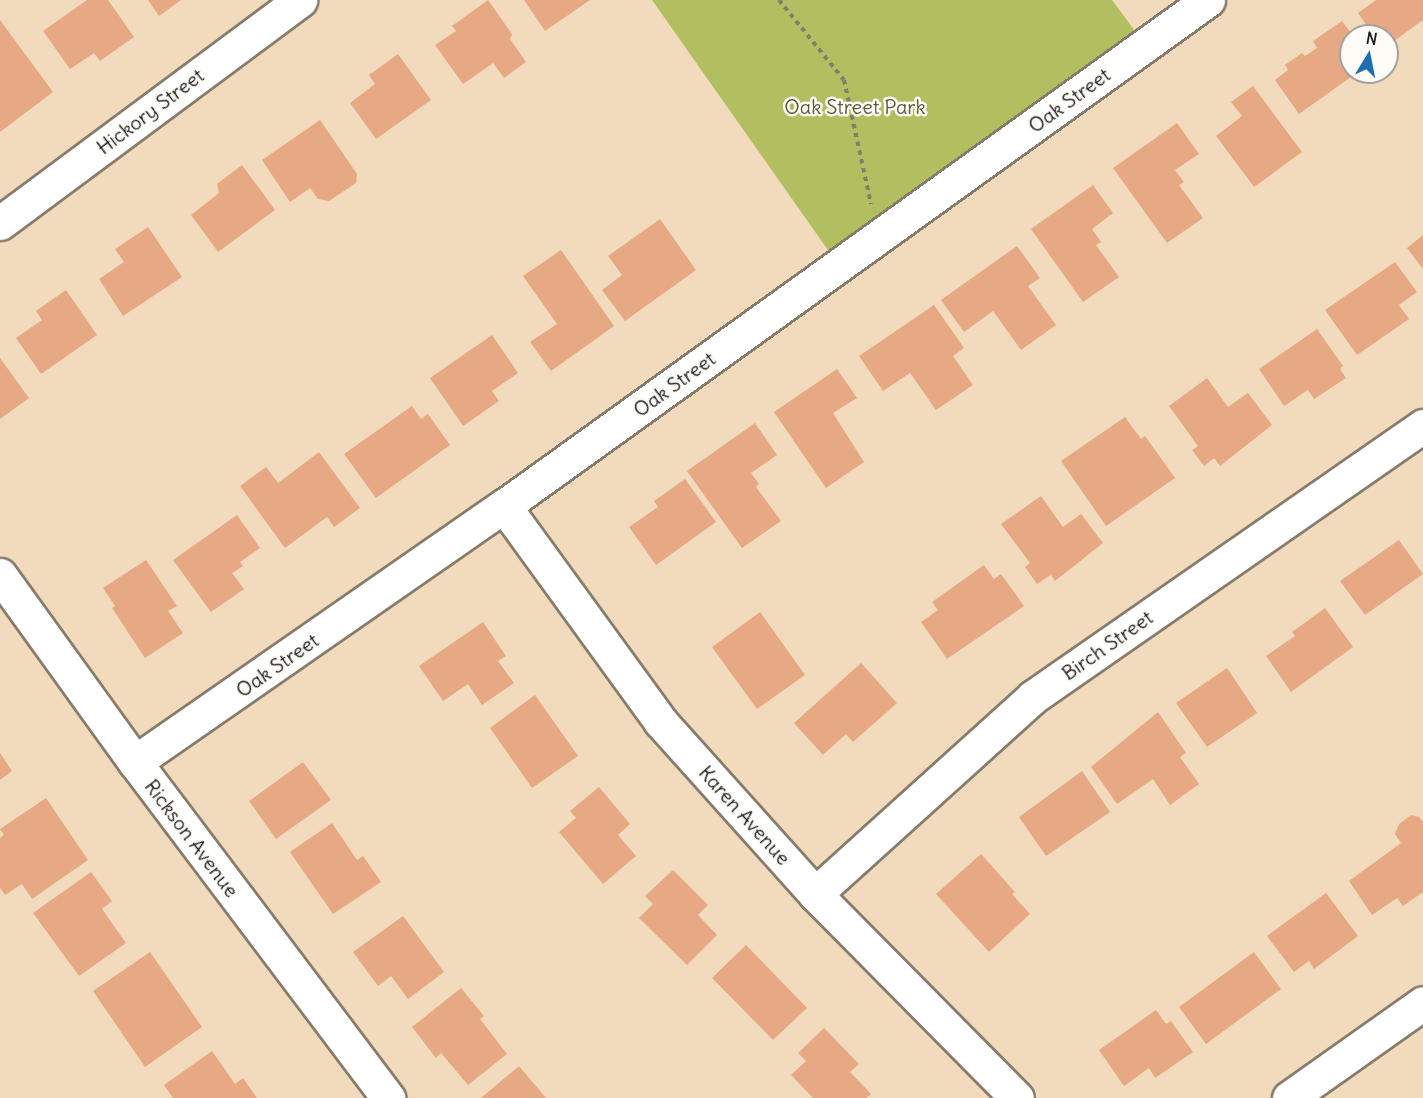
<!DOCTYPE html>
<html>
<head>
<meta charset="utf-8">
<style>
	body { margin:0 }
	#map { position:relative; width:1423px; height:1098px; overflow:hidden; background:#f2dbbc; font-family:Delius,sans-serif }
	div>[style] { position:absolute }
	.green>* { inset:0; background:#b2bf61 }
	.building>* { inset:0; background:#e7a884 }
	.path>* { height:4px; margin-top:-2px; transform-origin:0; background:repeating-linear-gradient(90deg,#877c6c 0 4.5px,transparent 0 9px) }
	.roads { filter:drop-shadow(2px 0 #877c6c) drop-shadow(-2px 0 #877c6c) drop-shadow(0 2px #877c6c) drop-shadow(0 -2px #877c6c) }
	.minor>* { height:33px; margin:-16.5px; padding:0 16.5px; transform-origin:16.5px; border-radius:16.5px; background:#fff }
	span { translate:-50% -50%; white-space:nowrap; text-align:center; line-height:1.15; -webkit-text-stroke:5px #fdfcf7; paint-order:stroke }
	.street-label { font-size:20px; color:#1c1c1c }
	.park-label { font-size:20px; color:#585d38 }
	.north { position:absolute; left:1339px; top:24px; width:60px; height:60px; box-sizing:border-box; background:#fdfcf7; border:2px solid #a3a29f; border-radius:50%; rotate:10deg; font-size:16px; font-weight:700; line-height:24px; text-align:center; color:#1c1c1c }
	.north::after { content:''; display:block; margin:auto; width:21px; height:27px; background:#1f6fb2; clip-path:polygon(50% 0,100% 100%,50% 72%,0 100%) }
</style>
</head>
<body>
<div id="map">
	<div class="green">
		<div style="clip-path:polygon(652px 0,1112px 0,1138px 35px,830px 253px)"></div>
	</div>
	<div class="building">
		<div style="clip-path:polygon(87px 0,108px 0,134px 37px,100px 61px,94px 53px,70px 69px,43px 31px)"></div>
		<div style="clip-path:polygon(148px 0,181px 0,159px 16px)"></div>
		<div style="clip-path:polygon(488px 0,512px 34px,510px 39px,526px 62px,504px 78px,493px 63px,463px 84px,435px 45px,456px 31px,452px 26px)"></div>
		<div style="clip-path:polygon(524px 0,590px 0,545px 31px)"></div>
		<div style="clip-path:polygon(1376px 0,1423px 0,1423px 20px,1387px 46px,1387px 36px,1374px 36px,1358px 13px)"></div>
		<div style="clip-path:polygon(0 20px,53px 92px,0 132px)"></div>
		<div style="clip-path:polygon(1342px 21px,1353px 36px,1351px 72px,1358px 72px,1299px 114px,1275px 80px,1288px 70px,1285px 65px,1302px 53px,1305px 56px,1317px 48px,1313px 41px)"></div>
		<div style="clip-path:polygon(398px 54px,431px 100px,376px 139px,350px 103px,375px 84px,369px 75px)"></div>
		<div style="clip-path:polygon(1253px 86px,1302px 152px,1254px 187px,1216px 136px,1242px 116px,1231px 102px)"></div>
		<div style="clip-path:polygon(320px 120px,357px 174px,356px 183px,329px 201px,318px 199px,310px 188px,290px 202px,262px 160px)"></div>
		<div style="clip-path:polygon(1177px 123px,1199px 154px,1175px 170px,1184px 182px,1179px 185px,1203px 218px,1167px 243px,1113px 168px)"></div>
		<div style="clip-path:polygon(242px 165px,275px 210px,218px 252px,191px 215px,219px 193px,217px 184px)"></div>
		<div style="clip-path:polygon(1093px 185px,1113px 213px,1092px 229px,1101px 242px,1096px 245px,1119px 277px,1083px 302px,1031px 229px)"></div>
		<div style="clip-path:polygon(660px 219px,696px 270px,625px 321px,602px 290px,622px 275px,608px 256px)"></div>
		<div style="clip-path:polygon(148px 227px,182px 277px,123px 316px,99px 279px,124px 262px,115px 249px)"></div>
		<div style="clip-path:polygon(1423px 235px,1423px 269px,1407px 248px)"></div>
		<div style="clip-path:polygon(1017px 246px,1040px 278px,1028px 286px,1056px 325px,1021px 350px,993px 311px,964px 332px,941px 300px)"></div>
		<div style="clip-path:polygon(561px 250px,614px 326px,551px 371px,530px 342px,557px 324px,523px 276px)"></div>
		<div style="clip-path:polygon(1395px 262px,1417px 292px,1399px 305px,1409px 319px,1357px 355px,1325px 310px)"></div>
		<div style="clip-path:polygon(66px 290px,97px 335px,41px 374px,16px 338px,42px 320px,36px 311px)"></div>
		<div style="clip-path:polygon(934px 305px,964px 348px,953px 356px,973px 385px,936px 410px,910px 373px,883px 391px,859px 356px)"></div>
		<div style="clip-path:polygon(1317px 329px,1343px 366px,1340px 369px,1346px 378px,1314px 399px,1308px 390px,1284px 406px,1259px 369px)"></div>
		<div style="clip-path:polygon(492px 335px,518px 373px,492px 391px,499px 401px,463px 426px,430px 378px)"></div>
		<div style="clip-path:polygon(0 358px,29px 398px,0 419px)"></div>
		<div style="clip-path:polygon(837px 369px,857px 398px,833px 413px,864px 462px,826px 488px,774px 412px)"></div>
		<div style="clip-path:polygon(1207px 378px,1228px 407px,1248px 393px,1272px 425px,1220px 466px,1214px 458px,1204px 466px,1192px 450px,1198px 446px,1169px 406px)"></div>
		<div style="clip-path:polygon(412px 406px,421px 419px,428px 414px,450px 445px,376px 498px,344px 454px)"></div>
		<div style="clip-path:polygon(1125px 417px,1141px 439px,1145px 436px,1175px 478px,1106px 526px,1061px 461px)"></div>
		<div style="clip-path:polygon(755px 423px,777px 455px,751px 473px,759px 484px,756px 487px,781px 521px,742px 548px,687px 471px)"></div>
		<div style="clip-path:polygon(319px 452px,360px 508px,334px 527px,327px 517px,285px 548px,240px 486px,266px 467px,278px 483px)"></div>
		<div style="clip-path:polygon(685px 479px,716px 522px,656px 565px,629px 527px,658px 507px,654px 501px)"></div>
		<div style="clip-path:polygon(1041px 496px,1063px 527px,1081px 514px,1103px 543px,1055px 581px,1051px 575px,1037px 584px,1025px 567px,1030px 563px,1001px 524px)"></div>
		<div style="clip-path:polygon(237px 515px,260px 548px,240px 562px,243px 566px,232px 573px,244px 589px,211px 612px,173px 560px)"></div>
		<div style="clip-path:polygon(1399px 540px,1423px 574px,1365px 615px,1340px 581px)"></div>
		<div style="clip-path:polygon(146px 560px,177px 606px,168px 611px,183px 633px,145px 658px,112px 608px,115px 606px,103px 588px)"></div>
		<div style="clip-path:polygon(984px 565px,994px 579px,1001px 574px,1024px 606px,947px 659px,921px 622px,938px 610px,932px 602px)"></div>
		<div style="clip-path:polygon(1325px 608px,1353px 647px,1291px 692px,1266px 656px,1295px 636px,1292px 632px)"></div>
		<div style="clip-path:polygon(760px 612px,805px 675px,757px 709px,712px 647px)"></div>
		<div style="clip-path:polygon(483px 622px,506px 656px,498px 661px,514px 683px,482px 705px,468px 684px,443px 701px,419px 666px)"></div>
		<div style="clip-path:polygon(861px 663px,897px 703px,853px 742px,846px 734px,823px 755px,794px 723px)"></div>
		<div style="clip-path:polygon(1227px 668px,1257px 713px,1207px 747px,1176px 703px)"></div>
		<div style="clip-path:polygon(535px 695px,578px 756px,532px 788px,490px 728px)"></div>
		<div style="clip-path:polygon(1158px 712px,1186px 753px,1180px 757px,1199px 784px,1170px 805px,1153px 779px,1117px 804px,1091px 767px)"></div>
		<div style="clip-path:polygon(0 753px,12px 771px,0 780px)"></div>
		<div style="clip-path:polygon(303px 762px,331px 800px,276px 839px,249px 801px)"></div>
		<div style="clip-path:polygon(1082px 771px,1110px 812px,1046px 856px,1019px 817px)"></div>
		<div style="clip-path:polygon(599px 787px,630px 824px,618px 835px,636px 856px,603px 884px,559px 832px,576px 818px,570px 811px)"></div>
		<div style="clip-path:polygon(46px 798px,88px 860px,32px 899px,22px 884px,5px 895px,0 888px,0 838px,4px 835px,0 829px)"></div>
		<div style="clip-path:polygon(1411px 815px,1419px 817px,1423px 822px,1423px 892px,1403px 906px,1397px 898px,1372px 915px,1349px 881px,1401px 843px,1395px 834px,1399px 824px)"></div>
		<div style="clip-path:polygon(332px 823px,357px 860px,363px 856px,381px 882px,333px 914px,290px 852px)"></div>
		<div style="clip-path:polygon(981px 854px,1015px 892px,1012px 894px,1030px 914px,989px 952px,936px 894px)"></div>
		<div style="clip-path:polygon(673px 870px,708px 905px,698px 915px,717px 935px,687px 965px,639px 918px,653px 904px,645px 896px)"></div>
		<div style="clip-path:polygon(91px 872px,112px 901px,102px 909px,126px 943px,79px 976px,33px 913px)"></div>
		<div style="clip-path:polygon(1326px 893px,1358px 936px,1314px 969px,1309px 961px,1294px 972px,1267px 936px)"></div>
		<div style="clip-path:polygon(403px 916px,444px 972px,408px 999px,391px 976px,378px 986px,353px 952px)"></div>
		<div style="clip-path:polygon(746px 945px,807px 1008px,773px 1040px,712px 978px)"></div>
		<div style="clip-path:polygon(150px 952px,202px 1027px,145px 1067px,93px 991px)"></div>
		<div style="clip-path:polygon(1254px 952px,1281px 989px,1206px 1044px,1179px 1007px)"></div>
		<div style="clip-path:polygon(461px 988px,484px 1016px,480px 1019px,507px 1054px,468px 1085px,441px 1053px,436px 1058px,412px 1027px)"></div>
		<div style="clip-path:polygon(1156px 1010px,1166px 1024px,1171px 1021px,1193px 1052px,1155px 1078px,1149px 1068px,1124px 1086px,1099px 1050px)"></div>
		<div style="clip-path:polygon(824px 1028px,859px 1064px,850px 1072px,871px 1094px,866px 1098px,813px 1098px,791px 1075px,806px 1061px,798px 1053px)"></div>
		<div style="clip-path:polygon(212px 1051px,235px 1084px,243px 1078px,257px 1098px,173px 1098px,164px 1085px)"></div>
		<div style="clip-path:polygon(519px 1066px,546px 1098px,481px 1098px)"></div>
	</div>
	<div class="path">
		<div style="left:779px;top:0;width:103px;rotate:50.9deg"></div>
		<div style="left:844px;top:80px;width:127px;rotate:77.7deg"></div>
	</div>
	<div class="roads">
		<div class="minor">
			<div style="left:0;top:223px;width:374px;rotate:-36.6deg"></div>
			<div style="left:504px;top:506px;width:266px;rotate:54deg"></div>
			<div style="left:660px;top:721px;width:232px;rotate:48.1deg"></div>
			<div style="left:815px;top:894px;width:287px;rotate:45.3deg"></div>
			<div style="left:0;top:575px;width:231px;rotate:54.2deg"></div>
			<div style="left:135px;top:762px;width:421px;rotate:53deg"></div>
			<div style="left:135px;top:762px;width:449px;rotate:-34.8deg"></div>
			<div style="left:504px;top:506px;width:867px;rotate:-35.71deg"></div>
			<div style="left:815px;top:894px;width:294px;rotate:-42.1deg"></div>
			<div style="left:1033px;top:697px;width:475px;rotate:-34.8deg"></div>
			<div style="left:1289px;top:1098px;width:164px;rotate:-35.3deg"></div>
		</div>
	</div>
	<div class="street-label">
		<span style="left:1069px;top:100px;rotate:-36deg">Oak Street</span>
		<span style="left:150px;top:111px;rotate:-37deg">Hickory Street</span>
		<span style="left:674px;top:384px;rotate:-36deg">Oak Street</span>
		<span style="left:1107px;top:645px;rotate:-35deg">Birch Street</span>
		<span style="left:277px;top:665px;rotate:-35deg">Oak Street</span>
		<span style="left:745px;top:815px;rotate:48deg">Karen Avenue</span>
		<span style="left:192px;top:838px;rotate:53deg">Rickson Avenue</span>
	</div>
	<div class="park-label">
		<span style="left:855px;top:106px">Oak Street Park</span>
	</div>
	<div class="north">N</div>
</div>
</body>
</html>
